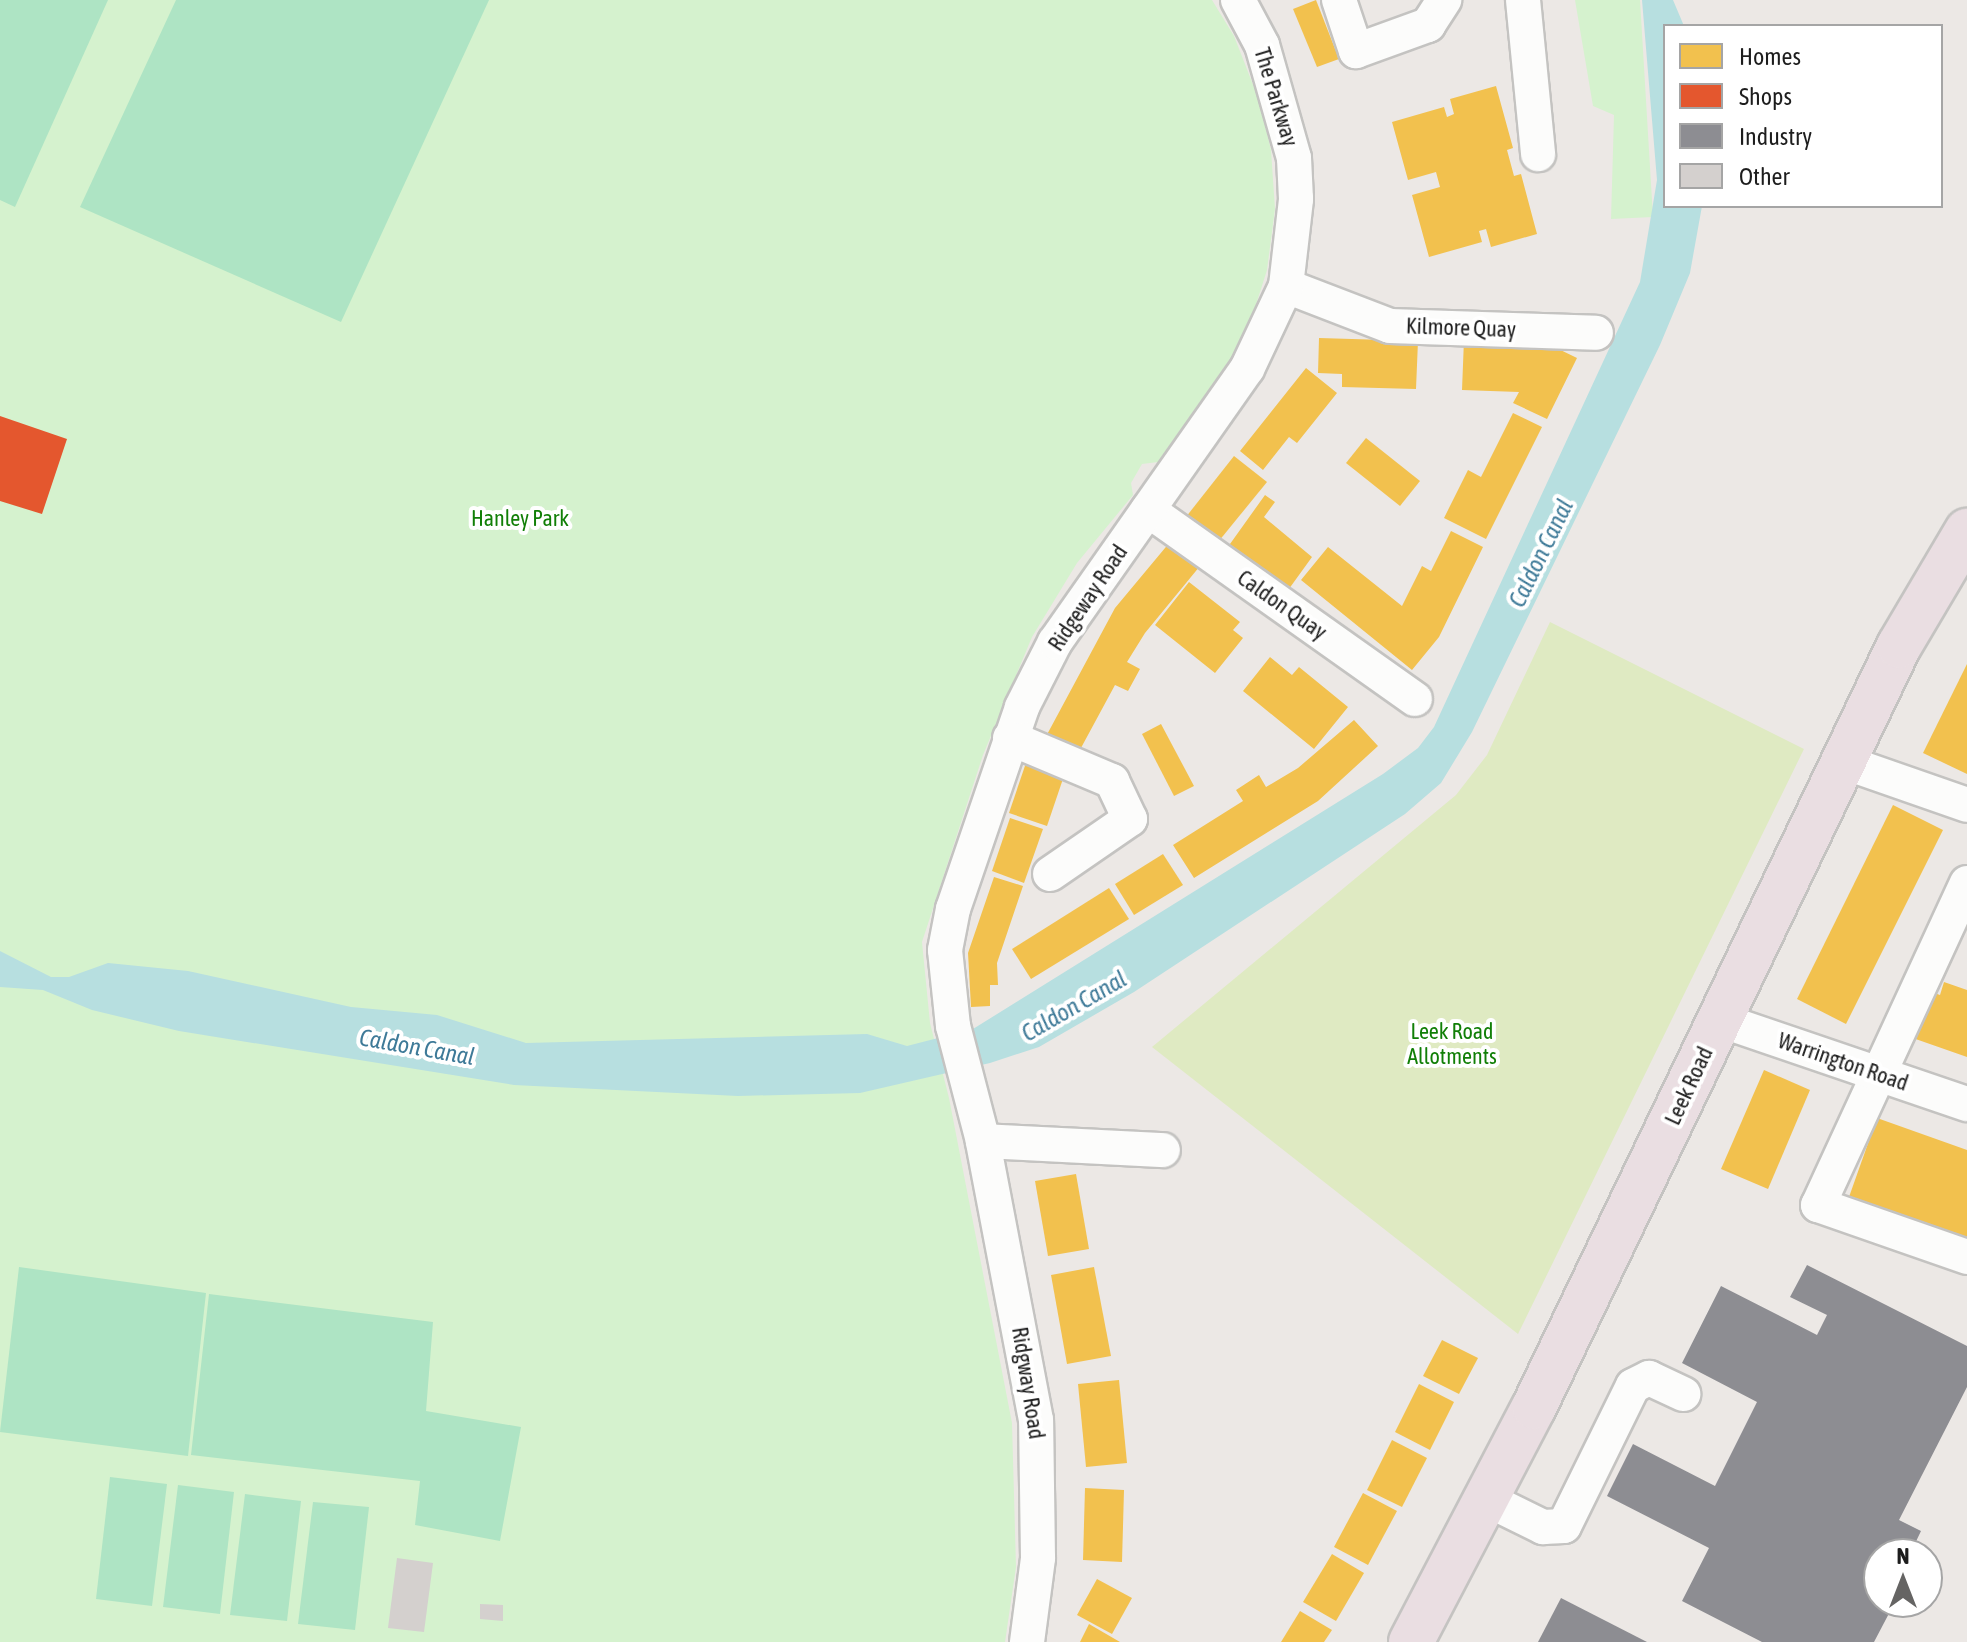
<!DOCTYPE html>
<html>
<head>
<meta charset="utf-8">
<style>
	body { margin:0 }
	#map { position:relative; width:1967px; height:1642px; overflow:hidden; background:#ece8e5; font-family:"Asap Condensed",sans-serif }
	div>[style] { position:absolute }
	.grass>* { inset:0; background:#dfeac2 }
	.park>* { inset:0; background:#d5f2ce }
	.pitch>* { inset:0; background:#aee4c4 }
	.water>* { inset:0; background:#b7dfe0 }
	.homes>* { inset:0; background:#f2c14e }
	.shops>* { inset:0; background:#e4572e }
	.industry>* { inset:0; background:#8d8d92 }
	.building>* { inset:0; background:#d4d0ce }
	.roads { filter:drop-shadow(2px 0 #c4c3c1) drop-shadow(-2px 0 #c4c3c1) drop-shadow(0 2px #c4c3c1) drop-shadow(0 -2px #c4c3c1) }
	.minor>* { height:34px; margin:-17px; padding:0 17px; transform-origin:17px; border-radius:17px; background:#fcfcfb }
	.highway>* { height:44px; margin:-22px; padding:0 22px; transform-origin:22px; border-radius:22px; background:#eadee2 }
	span { translate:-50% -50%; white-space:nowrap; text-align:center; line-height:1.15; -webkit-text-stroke:8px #fff; paint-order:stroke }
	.street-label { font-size:22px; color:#1d1d1d }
	.park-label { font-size:22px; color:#117f07 }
	.water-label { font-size:24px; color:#3e7a98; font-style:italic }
	.legend { position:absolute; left:1663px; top:24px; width:280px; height:184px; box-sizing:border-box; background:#fff; border:2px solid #a5a5a5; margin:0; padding:10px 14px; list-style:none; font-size:24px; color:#1d1d1d }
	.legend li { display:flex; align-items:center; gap:16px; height:40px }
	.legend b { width:40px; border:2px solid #a5a5a5 }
	.north { position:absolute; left:1863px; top:1538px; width:80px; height:80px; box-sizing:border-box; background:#fff; border:2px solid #a5a5a5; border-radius:50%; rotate:0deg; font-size:22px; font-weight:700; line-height:32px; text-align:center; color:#1d1d1d }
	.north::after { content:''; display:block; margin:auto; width:28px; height:36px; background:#656463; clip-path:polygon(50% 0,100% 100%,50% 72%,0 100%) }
</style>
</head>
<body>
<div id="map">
	<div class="grass">
		<div style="clip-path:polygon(1550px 622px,1804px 749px,1518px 1334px,1152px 1047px,1456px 795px,1487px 755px)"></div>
	</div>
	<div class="park">
		<div style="clip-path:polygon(0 0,1212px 0,1234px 36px,1259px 100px,1271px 150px,1275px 209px,1267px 270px,1253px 314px,1235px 353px,1158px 462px,1142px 464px,1131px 483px,1133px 495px,1077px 563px,1032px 637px,983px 755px,922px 942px,930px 1023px,949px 1098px,1012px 1423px,1016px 1567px,1005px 1642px,0 1642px)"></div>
		<div style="clip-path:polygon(1575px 0,1640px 0,1653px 217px,1611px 219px,1614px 115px,1593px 106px)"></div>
	</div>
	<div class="pitch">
		<div style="clip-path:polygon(0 0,108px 0,15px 207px,0 200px)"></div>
		<div style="clip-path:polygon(176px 0,489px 0,341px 322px,80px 207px)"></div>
		<div style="clip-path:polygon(19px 1267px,206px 1293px,188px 1456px,0 1432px)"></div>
		<div style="clip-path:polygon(209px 1294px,433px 1322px,426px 1411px,521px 1427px,500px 1541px,415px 1525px,420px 1481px,191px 1455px)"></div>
		<div style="clip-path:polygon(110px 1477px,167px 1484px,152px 1606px,96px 1599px)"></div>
		<div style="clip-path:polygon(178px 1485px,234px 1492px,220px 1614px,163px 1607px)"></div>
		<div style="clip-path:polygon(245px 1494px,301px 1501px,287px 1621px,230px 1615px)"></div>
		<div style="clip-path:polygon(313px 1502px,369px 1507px,355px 1630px,298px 1624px)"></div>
	</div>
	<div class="water">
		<div style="clip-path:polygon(1642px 0,1673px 0,1684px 26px,1665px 26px,1665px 206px,1702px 206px,1690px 273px,1660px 345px,1472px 732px,1441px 783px,1405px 814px,1134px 992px,1039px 1047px,990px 1063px,860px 1093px,738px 1096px,514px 1085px,179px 1031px,92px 1010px,43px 990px,0 987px,0 951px,51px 977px,69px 977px,108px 963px,188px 971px,351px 1007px,437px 1015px,526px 1043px,867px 1034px,907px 1046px,973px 1029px,1383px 774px,1418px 748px,1434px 727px,1640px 282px,1657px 180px)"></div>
	</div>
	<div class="homes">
		<div style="clip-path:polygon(1316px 0,1339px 59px,1317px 67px,1293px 9px)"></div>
		<div style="clip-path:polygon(1496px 86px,1513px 148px,1507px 150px,1514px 176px,1521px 174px,1537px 234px,1491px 247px,1486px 229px,1479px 231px,1482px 242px,1429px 257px,1412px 195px,1440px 187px,1436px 172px,1408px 180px,1392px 122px,1444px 107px,1447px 117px,1454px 114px,1450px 99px)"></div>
		<div style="clip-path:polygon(1319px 338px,1418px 341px,1416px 389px,1342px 387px,1342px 374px,1318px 373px)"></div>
		<div style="clip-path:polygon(1464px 339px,1544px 342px,1577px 358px,1547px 419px,1513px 403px,1519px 392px,1462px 390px)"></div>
		<div style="clip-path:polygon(1306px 368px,1337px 393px,1297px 443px,1289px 437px,1263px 470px,1240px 451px)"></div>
		<div style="clip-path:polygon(1513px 413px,1542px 427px,1486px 539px,1444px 518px,1468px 470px,1481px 477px)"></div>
		<div style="clip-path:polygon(1366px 438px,1420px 481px,1400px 506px,1346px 463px)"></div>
		<div style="clip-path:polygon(1234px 456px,1267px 482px,1214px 547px,1182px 522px)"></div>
		<div style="clip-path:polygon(1265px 495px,1275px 502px,1264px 517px,1312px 557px,1286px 593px,1225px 551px)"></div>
		<div style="clip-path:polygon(1451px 531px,1483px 547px,1439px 637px,1412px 670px,1301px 580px,1328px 547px,1402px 606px,1422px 566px,1431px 571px)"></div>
		<div style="clip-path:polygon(1170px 542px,1200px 566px,1145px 633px,1127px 662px,1140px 669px,1128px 691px,1115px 685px,1075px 759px,1043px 742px,1115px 608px)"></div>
		<div style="clip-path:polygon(1189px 582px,1240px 622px,1233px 630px,1243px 638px,1215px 673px,1155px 625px)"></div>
		<div style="clip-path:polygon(1270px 657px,1292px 675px,1299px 667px,1348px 707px,1314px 749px,1243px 691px)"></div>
		<div style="clip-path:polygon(1967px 664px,1967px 774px,1923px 753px)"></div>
		<div style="clip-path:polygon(1354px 720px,1378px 746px,1318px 801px,1194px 878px,1173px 845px,1243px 801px,1236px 790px,1259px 775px,1266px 787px,1298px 768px)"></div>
		<div style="clip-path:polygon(1161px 724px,1194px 786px,1174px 796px,1142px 734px)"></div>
		<div style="clip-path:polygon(1029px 754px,1067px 767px,1047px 826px,1009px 813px)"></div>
		<div style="clip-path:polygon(1893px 805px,1943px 830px,1846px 1024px,1797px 999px)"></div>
		<div style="clip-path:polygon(1010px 818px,1043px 829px,1024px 883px,992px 871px)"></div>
		<div style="clip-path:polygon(1163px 854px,1183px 885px,1134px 915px,1115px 884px)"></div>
		<div style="clip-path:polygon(994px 877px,1023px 886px,997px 963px,998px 985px,990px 985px,990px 1006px,971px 1007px,968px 953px)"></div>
		<div style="clip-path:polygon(1109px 888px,1129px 919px,1031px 979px,1012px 949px)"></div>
		<div style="clip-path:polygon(1944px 982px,1967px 990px,1967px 1057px,1907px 1036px,1923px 989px,1940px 995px)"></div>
		<div style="clip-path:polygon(1764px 1070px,1810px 1090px,1768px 1189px,1721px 1169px)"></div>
		<div style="clip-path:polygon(1877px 1118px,1967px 1150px,1967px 1238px,1849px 1197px)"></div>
		<div style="clip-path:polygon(1076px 1174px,1089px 1249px,1048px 1256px,1035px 1181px)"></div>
		<div style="clip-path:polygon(1094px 1267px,1111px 1356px,1067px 1364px,1051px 1275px)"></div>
		<div style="clip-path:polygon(1442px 1340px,1478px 1358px,1459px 1394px,1423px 1376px)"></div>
		<div style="clip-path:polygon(1119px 1380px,1127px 1463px,1086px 1467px,1078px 1384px)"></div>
		<div style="clip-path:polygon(1419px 1384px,1454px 1402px,1430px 1450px,1395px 1432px)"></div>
		<div style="clip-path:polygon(1392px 1440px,1427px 1458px,1402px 1507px,1367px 1490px)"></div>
		<div style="clip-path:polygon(1085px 1488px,1124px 1490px,1122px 1562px,1083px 1560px)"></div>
		<div style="clip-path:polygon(1363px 1493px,1397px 1511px,1368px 1565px,1334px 1547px)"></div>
		<div style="clip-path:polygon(1332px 1554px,1364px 1573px,1336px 1621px,1303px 1602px)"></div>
		<div style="clip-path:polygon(1097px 1579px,1132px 1598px,1112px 1634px,1077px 1615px)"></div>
		<div style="clip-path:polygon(1300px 1611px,1332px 1630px,1324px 1642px,1281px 1642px)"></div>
		<div style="clip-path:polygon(1089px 1624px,1120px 1642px,1080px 1642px)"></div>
	</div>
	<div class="shops">
		<div style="clip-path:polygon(0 416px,67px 439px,42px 514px,0 501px)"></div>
	</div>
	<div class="industry">
		<div style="clip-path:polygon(1807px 1265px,1967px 1346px,1967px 1387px,1899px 1520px,1921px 1531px,1910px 1554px,1879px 1554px,1879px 1602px,1895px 1602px,1874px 1642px,1762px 1642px,1682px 1601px,1709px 1548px,1607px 1496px,1633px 1444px,1715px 1486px,1757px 1402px,1682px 1363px,1721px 1286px,1817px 1335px,1827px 1315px,1790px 1297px)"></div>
		<div style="clip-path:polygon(1561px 1598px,1647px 1642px,1538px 1642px)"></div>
	</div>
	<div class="building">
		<div style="clip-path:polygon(397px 1558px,433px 1563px,424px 1632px,388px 1628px)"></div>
		<div style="clip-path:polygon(480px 1604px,503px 1605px,503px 1621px,480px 1619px)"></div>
	</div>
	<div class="roads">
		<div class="minor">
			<div style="left:1339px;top:0;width:54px;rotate:71.6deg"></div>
			<div style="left:1356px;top:51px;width:77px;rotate:-19.9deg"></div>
			<div style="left:1428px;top:25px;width:30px;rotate:-57deg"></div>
			<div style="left:1523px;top:0;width:155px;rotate:84.4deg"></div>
			<div style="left:1286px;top:286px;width:111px;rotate:21deg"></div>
			<div style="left:1390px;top:326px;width:206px;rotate:1.9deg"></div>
			<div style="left:1148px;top:510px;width:327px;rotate:35.3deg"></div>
			<div style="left:1010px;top:738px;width:111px;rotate:22.9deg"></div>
			<div style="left:1112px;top:781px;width:42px;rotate:64.7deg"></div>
			<div style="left:1130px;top:819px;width:97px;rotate:145.5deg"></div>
			<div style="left:1841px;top:761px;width:133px;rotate:19.2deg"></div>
			<div style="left:1967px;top:883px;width:355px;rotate:114.8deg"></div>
			<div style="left:1818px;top:1205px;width:158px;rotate:19.2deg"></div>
			<div style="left:1720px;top:1020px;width:261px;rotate:18.8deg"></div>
			<div style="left:983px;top:1141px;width:180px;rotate:2.9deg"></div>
			<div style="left:1486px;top:1499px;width:64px;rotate:26.2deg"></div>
			<div style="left:1543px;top:1527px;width:21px;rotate:-3deg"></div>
			<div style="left:1564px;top:1526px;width:156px;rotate:-63.8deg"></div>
			<div style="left:1633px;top:1386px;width:18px;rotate:-27deg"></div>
			<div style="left:1649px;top:1378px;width:38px;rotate:25deg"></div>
			<div style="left:1027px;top:1642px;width:85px;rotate:-82.5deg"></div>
			<div style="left:1038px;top:1558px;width:138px;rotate:-90.8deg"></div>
			<div style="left:1036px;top:1420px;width:284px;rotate:-100.8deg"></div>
			<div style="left:983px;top:1141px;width:119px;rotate:-104.6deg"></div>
			<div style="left:953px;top:1026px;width:76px;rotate:-96deg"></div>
			<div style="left:945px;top:950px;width:42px;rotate:-79deg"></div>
			<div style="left:953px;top:909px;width:213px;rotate:-71.1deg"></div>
			<div style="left:1022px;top:707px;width:73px;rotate:-63.1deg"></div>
			<div style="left:1055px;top:642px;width:334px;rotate:-54.9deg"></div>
			<div style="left:1247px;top:369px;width:92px;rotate:-64.8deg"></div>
			<div style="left:1286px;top:286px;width:88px;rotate:-83.4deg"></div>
			<div style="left:1296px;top:199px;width:41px;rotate:-92.8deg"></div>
			<div style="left:1294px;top:158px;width:117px;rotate:-105.8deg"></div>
			<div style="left:1262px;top:45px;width:51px;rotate:-118.1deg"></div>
		</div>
		<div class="highway">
			<div style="left:1411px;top:1642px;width:265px;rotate:-62.4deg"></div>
			<div style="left:1534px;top:1407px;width:844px;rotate:-64.38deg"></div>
			<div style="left:1899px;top:646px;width:134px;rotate:-59.4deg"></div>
		</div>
	</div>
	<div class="street-label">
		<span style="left:1276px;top:97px;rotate:73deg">The Parkway</span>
		<span style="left:1461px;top:328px;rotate:2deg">Kilmore Quay</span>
		<span style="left:1088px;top:598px;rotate:-56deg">Ridgeway Road</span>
		<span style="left:1282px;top:605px;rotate:35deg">Caldon Quay</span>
		<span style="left:1843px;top:1062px;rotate:19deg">Warrington Road</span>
		<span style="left:1689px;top:1086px;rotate:-65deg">Leek Road</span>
		<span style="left:1028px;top:1383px;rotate:81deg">Ridgway Road</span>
	</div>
	<div class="park-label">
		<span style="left:520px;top:519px">Hanley Park</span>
		<span style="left:1452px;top:1044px">Leek Road<br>Allotments</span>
	</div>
	<div class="water-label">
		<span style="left:1541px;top:553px;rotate:-64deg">Caldon Canal</span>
		<span style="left:1074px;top:1006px;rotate:-30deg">Caldon Canal</span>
		<span style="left:417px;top:1047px;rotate:10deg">Caldon Canal</span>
	</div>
	<ul class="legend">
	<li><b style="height:22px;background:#f2c14e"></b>Homes</li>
	<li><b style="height:22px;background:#e4572e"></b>Shops</li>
	<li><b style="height:22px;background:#8d8d92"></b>Industry</li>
	<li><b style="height:22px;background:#d4d0ce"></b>Other</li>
	</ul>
	<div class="north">N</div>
</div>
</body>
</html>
